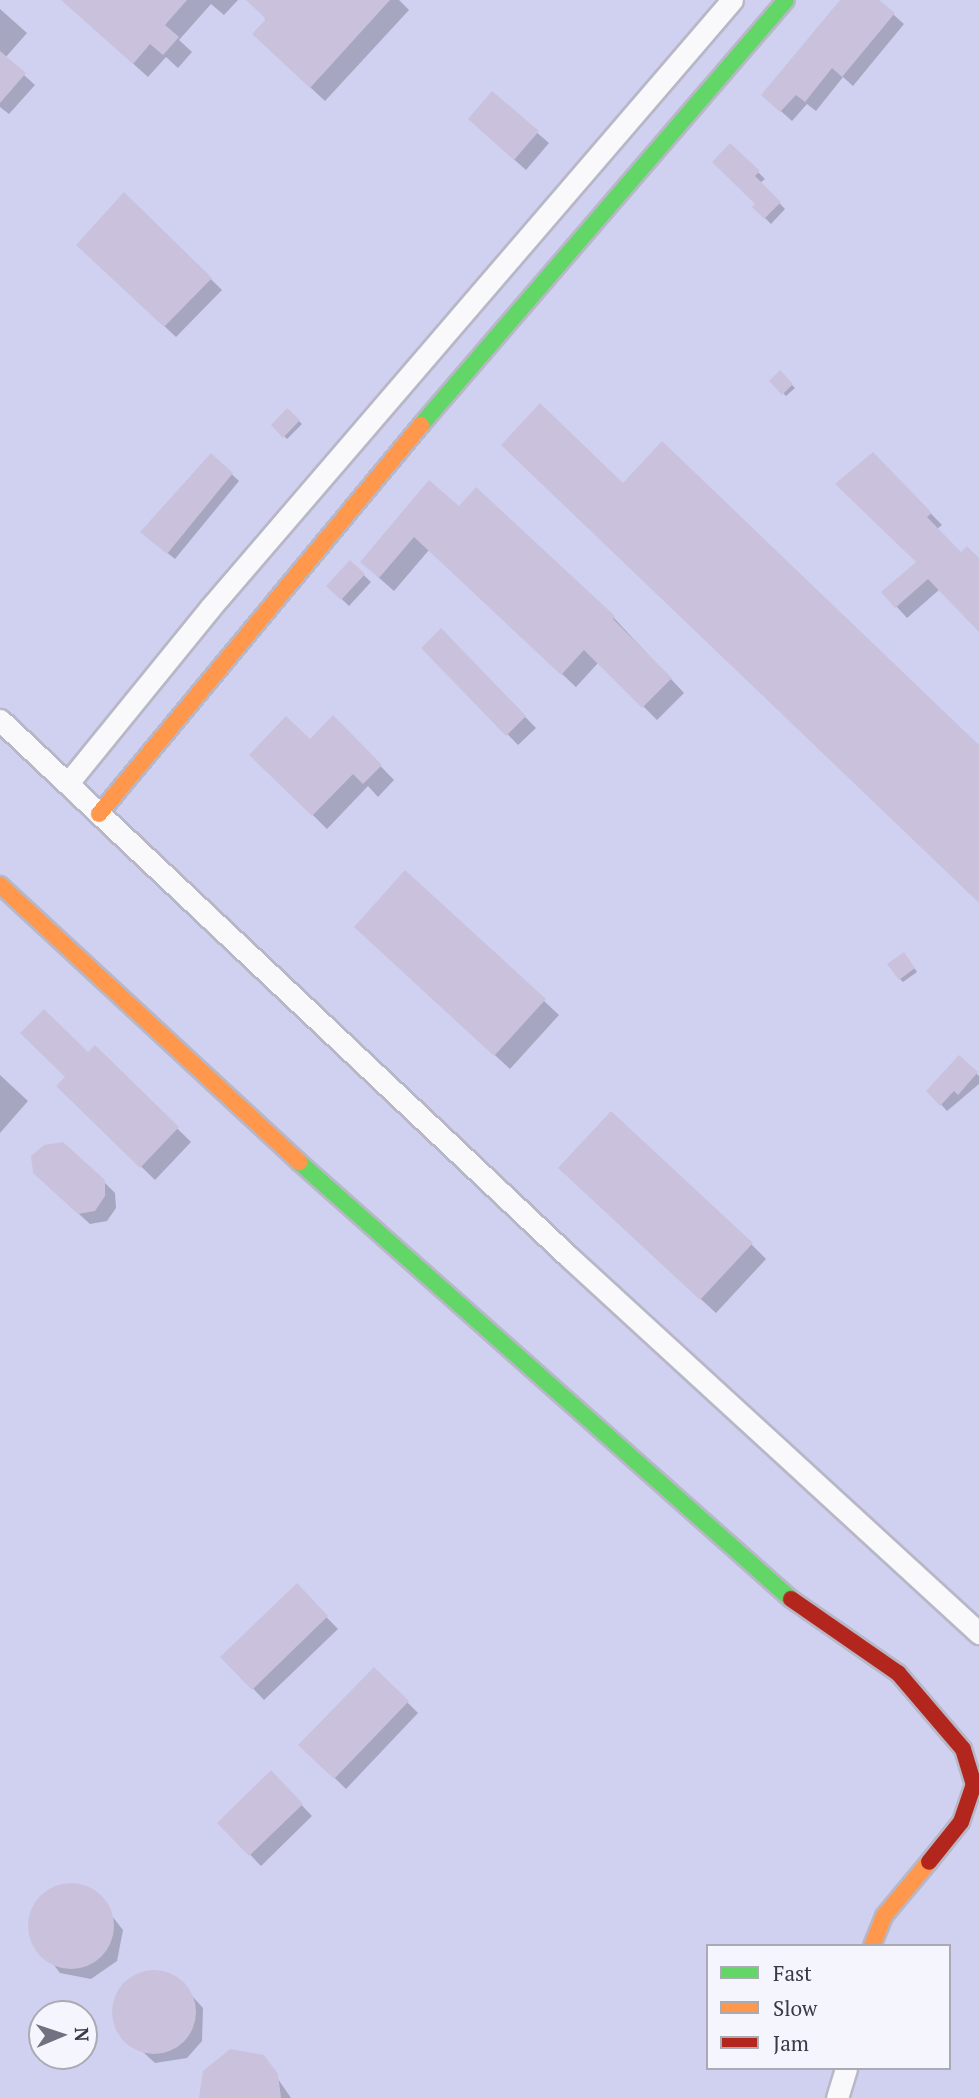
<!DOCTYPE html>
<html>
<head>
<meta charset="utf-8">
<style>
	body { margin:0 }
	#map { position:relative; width:979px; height:2098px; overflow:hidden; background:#d9d9ee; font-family:"PT Serif",serif }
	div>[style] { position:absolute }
	.built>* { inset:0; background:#d0d0f1 }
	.shadow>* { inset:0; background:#0003 }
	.building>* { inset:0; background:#cac2dc }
	.round { border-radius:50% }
	.roads { filter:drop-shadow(2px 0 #b7b7c7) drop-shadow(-2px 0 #b7b7c7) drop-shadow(0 2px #b7b7c7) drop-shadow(0 -2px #b7b7c7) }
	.street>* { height:21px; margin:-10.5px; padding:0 10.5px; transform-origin:10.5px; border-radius:10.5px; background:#f9f9fc }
	.fast>* { height:16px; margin:-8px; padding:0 8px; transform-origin:8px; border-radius:8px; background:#63d668 }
	.slow>* { height:16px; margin:-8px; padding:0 8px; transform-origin:8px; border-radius:8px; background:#ff974d }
	.jam>* { height:16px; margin:-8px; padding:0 8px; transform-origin:8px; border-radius:8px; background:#b3261e }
	span { translate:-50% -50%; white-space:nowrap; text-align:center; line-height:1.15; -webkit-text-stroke:7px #f5f5fd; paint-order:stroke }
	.legend { position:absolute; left:706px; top:1944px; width:245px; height:126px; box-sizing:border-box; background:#f5f5fd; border:2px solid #aaaab4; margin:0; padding:9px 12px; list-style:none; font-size:21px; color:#393947 }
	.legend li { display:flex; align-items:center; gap:14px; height:35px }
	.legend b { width:35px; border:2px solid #aaaab4 }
	.north { position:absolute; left:28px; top:2000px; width:70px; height:70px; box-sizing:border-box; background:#f5f5fd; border:2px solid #aaaab4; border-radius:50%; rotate:88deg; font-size:19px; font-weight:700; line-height:28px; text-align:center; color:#393947 }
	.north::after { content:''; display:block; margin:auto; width:24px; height:32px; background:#717181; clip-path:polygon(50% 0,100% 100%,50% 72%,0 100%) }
</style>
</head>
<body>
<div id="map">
	<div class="built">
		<div style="clip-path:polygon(evenodd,0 0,979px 0,979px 2098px,0 2098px,0 0,708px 1946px,949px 1946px,949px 2068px,708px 2068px,708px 1946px,0 0,42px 2014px,84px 2014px,84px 2056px,42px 2056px,42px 2014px)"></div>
	</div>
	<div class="shadow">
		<div style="clip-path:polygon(62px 0,238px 0,224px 15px,211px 4px,179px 40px,192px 52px,178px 68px,166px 57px,148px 77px)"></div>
		<div style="clip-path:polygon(263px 0,399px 0,409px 10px,325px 101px,269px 49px)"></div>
		<div style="clip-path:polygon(843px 0,877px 0,904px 24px,853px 86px,843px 77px,816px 111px,807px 104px,792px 121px,774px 105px)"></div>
		<div style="clip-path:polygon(0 9px,27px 33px,5px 58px,35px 85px,9px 114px,0 107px)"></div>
		<div style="clip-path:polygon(492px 94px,549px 143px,526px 170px,481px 130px)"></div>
		<div style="clip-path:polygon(730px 145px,765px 179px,760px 183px,785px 209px,771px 224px,754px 207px,758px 204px)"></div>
		<div style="clip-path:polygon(124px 194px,222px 290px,176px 337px,89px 256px)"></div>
		<div style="clip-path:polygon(780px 373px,795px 388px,786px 396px,771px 381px)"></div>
		<div style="clip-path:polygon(287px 410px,302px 424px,287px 439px,273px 425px)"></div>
		<div style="clip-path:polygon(873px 454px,942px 525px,937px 529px,962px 555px,979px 561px,979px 629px,940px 589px,907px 618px,884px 593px,918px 562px)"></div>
		<div style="clip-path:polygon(211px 455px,239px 481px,175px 559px,149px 538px)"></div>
		<div style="clip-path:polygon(430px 483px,459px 508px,476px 489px,614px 618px,684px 693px,657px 720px,599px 662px,576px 687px,429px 550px,394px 591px,377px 576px)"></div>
		<div style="clip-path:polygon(350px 562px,371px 582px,349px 606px,328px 586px)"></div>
		<div style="clip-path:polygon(441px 631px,536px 728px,518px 745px,423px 648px)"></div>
		<div style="clip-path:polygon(333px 717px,394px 780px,378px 797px,368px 786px,327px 829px,252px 755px,310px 742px)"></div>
		<div style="clip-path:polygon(371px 941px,544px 1001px,559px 1015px,510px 1069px)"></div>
		<div style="clip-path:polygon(907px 957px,917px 972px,903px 982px,900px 979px)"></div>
		<div style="clip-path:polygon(95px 1047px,191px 1142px,155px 1180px,59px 1086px)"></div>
		<div style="clip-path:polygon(959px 1058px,979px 1076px,979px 1084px,947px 1111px,929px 1091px)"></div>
		<div style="clip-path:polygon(0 1075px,28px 1101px,0 1133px)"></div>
		<div style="clip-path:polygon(104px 1182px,115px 1193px,116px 1208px,107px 1221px,90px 1224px,46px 1184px)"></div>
		<div style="clip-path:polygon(575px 1183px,751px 1244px,766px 1259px,716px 1313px)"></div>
		<div style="clip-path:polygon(296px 1586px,338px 1629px,264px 1700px,223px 1657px)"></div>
		<div style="clip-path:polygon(374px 1669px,418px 1713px,346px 1789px,301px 1745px)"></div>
		<div style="clip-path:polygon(271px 1773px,312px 1816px,261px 1866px,220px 1823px)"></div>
		<div style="clip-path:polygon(62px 1886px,93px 1892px,123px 1930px,117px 1961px,91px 1979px,60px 1973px,31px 1935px,37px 1904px)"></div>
		<div style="clip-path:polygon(154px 1972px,176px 1978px,203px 2008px,202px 2041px,187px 2058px,155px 2063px,117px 2028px,118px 1995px,133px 1978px)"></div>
		<div style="clip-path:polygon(263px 2057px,291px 2098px,203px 2098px)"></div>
	</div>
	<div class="building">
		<div style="clip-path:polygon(61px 0,187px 0,165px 25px,179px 37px,163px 55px,150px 44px,133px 64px)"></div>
		<div style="clip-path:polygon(246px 0,390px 0,310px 88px,252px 34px,266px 19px)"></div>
		<div style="clip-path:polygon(840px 0,879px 0,895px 13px,842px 77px,832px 68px,805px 102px,796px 95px,780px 112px,761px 95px)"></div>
		<div style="clip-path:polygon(0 51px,26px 73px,0 103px)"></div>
		<div style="clip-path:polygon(492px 91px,539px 131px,514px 160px,468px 119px)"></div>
		<div style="clip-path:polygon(730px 143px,760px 171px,755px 176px,781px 202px,764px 219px,752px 207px,755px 204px,712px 162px)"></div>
		<div style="clip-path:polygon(124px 192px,212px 278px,164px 327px,76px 245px)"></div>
		<div style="clip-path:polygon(780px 370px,793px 384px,782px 395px,769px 381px)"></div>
		<div style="clip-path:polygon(540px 403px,623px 483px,662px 441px,979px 745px,979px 903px,501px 445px)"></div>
		<div style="clip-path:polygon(287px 408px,300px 420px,283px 438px,271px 425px)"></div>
		<div style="clip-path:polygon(873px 452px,932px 513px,927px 517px,961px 552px,967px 546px,979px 558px,979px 632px,928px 579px,895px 608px,881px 592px,916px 562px,835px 484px)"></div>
		<div style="clip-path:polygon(211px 453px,233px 473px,167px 554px,140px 532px)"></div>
		<div style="clip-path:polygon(429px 480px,459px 506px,476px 487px,615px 616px,613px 619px,672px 678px,642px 708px,584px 650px,561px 675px,414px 537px,379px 578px,360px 562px)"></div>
		<div style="clip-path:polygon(350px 560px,365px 574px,341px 600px,326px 586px)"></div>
		<div style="clip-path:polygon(441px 628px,526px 716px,506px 736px,421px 648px)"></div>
		<div style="clip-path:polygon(333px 715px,382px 765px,363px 784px,353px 774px,312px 816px,249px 755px,286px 716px,310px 739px)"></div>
		<div style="clip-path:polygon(405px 870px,546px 999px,494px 1056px,354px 927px)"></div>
		<div style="clip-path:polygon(904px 952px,915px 968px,899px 980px,887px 964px)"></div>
		<div style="clip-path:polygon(44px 1009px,88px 1052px,95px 1045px,179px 1127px,140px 1168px,56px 1086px,65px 1077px,20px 1033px)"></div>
		<div style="clip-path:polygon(959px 1055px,978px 1072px,958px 1095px,954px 1091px,940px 1106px,926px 1091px)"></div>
		<div style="clip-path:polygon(611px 1111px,753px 1243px,700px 1300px,558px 1168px)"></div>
		<div style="clip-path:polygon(63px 1142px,105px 1180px,105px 1196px,95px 1211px,78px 1214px,33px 1173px,31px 1156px,44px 1145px)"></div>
		<div style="clip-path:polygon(297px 1583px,328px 1616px,252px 1690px,220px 1657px)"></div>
		<div style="clip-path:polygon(374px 1667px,409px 1701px,334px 1779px,298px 1745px)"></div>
		<div style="clip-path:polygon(271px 1770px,303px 1804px,249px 1856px,217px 1823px)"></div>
		<div class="round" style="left:28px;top:1883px;width:86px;height:86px"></div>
		<div class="round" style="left:112px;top:1970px;width:84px;height:84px"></div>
		<div style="clip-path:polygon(230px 2049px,264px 2055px,278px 2074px,281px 2098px,199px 2098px,203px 2071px)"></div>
	</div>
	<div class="roads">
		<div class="street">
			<div style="left:0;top:720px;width:781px;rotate:43.34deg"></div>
			<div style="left:568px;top:1256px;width:558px;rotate:42.53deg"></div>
			<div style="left:68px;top:783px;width:225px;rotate:-50.9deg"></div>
			<div style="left:210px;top:608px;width:801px;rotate:-49.35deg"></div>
			<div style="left:837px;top:2098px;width:31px;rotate:-73deg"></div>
		</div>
		<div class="fast">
			<div style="left:421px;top:425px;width:560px;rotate:-49.34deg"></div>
			<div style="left:299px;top:1162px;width:658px;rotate:41.61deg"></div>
		</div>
		<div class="slow">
			<div style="left:99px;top:814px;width:505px;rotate:-50.38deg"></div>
			<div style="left:0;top:885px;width:408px;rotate:42.8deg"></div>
			<div style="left:872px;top:1946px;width:32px;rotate:-68deg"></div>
			<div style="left:884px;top:1916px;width:70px;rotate:-50.2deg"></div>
		</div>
		<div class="jam">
			<div style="left:791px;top:1599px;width:130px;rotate:34.7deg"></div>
			<div style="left:898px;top:1673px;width:100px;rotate:49.5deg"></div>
			<div style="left:963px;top:1749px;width:37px;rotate:73deg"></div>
			<div style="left:974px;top:1784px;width:40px;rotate:108.9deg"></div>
			<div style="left:961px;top:1822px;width:51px;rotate:128.7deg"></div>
		</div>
	</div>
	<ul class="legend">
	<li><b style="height:9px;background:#63d668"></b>Fast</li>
	<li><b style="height:9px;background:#ff974d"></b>Slow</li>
	<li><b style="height:9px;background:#b3261e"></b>Jam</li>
	</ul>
	<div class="north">N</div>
</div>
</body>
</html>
